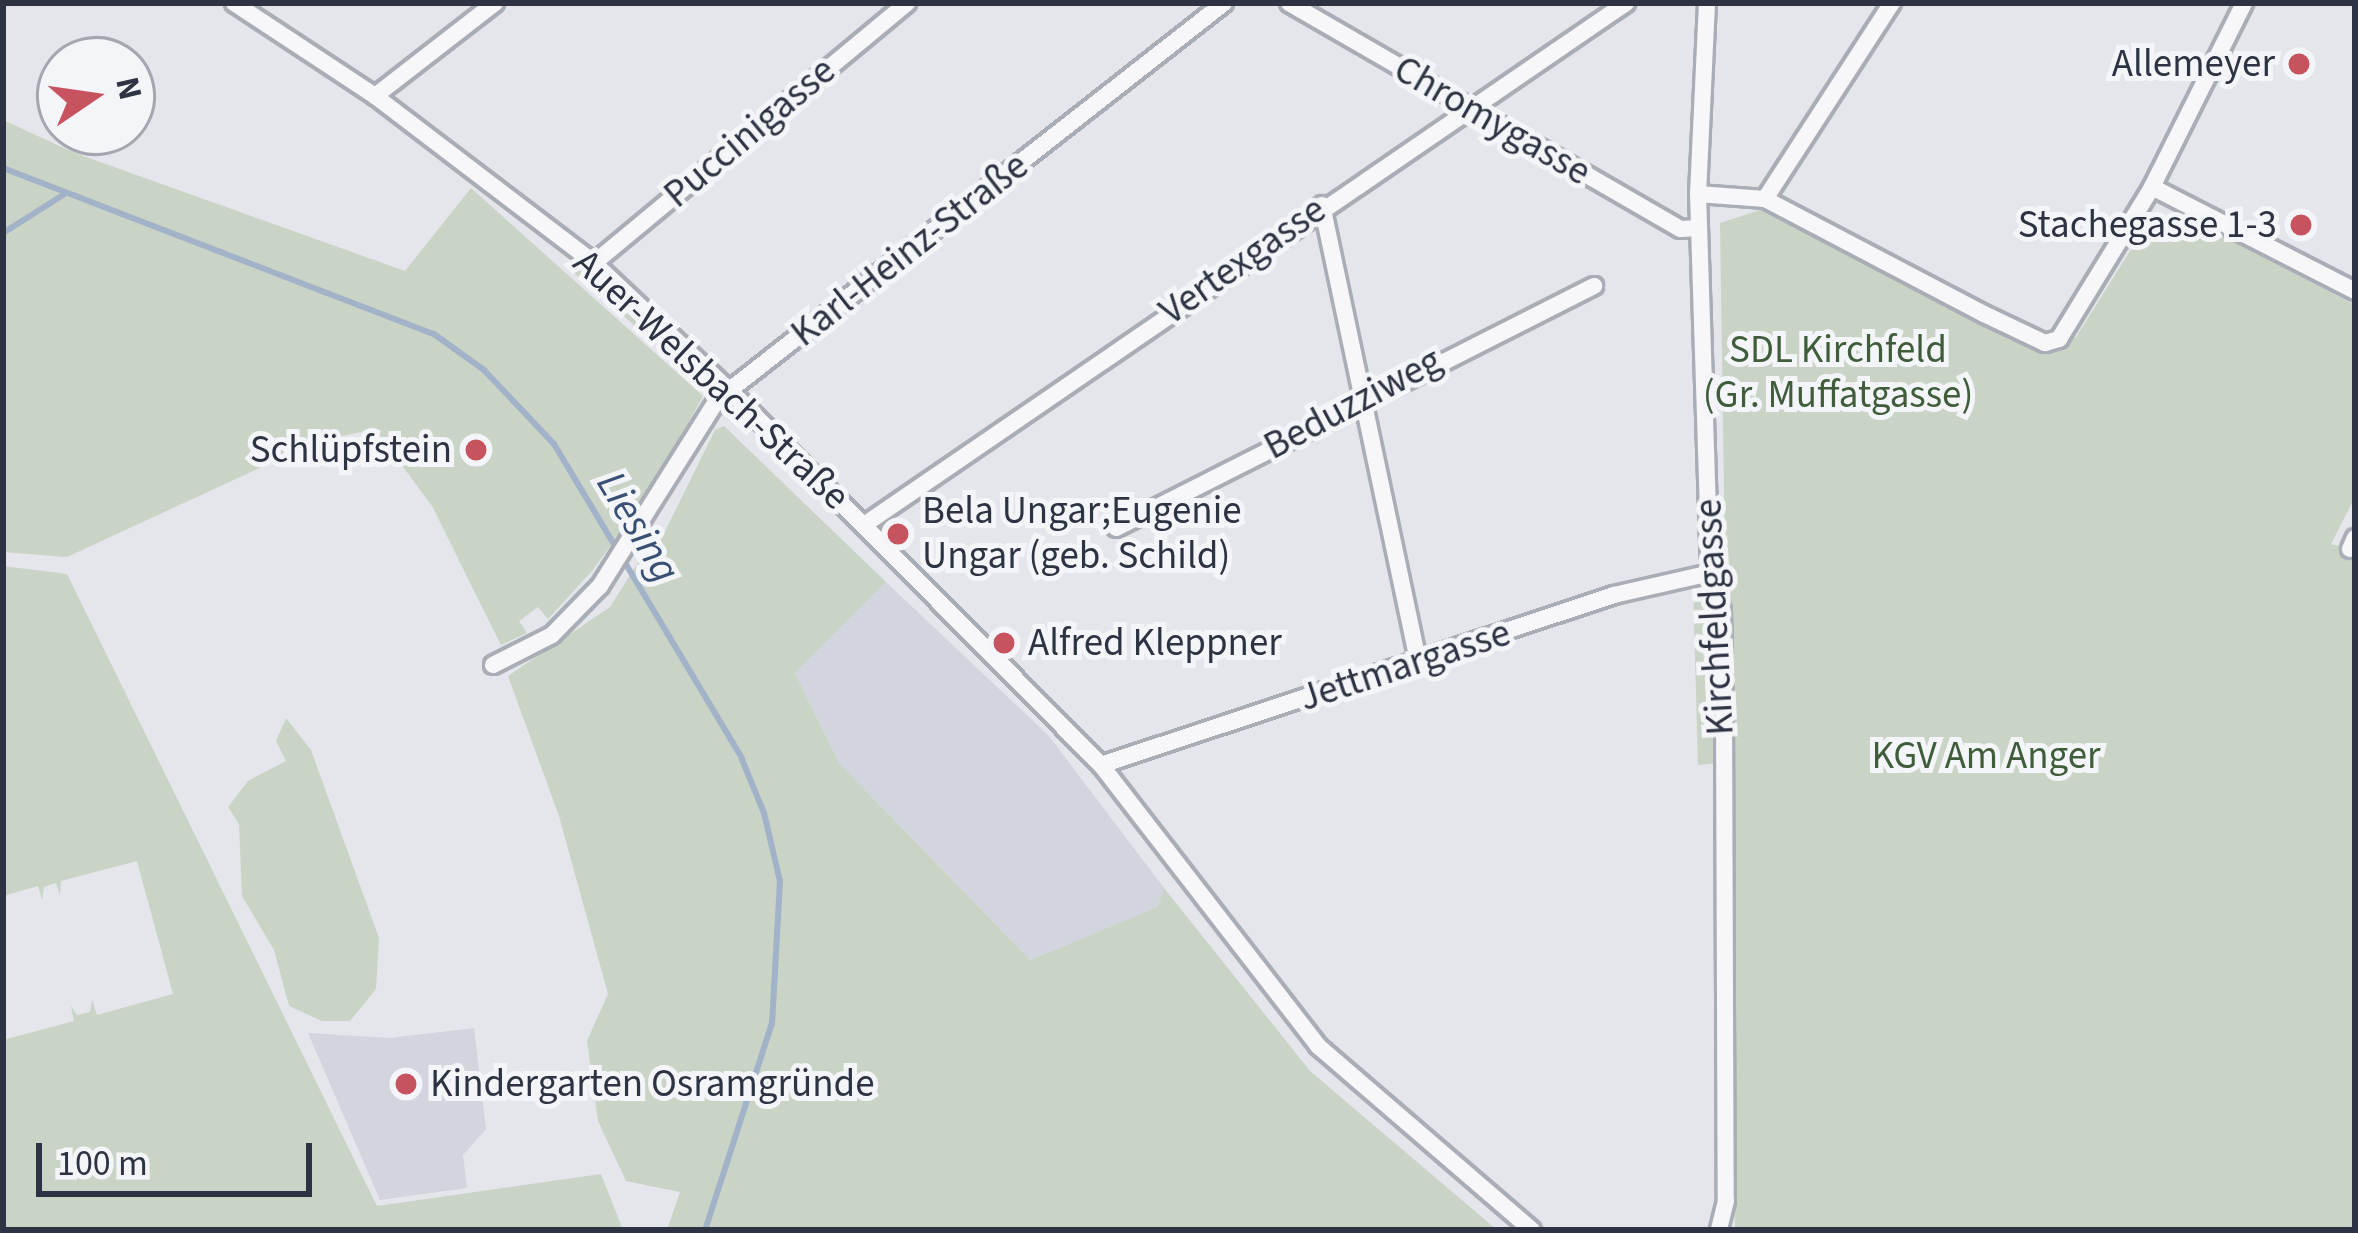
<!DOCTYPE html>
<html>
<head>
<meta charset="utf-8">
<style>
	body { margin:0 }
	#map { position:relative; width:2358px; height:1233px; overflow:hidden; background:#e4e6eb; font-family:"Source Sans 3",sans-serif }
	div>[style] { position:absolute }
	.built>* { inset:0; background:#d2d5dd }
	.green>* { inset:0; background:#c9d4c6 }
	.stream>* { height:6px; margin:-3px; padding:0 3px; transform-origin:3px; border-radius:3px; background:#a2b2c8 }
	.roads { filter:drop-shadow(3px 0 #a9adb5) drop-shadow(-3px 0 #a9adb5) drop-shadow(0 3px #a9adb5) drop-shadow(0 -3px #a9adb5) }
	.street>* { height:16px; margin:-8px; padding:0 8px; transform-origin:8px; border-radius:8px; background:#f7f7f9 }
	.dots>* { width:33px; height:33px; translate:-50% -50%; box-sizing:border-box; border:6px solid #f4f5f8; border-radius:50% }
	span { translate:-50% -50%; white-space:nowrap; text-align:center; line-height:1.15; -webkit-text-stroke:10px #f4f5f8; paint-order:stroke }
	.poi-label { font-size:39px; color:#2d3342 }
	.right { translate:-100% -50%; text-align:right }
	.left { translate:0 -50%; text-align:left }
	.street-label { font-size:39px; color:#2d3342 }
	.park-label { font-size:39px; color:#405d3b }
	.water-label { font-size:42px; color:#395074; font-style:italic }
	.frame { position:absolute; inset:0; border:6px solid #2d3342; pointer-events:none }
	.north { position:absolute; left:36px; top:36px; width:120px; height:120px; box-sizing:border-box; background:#f4f5f8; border:3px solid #a4a7af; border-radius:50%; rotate:77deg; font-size:33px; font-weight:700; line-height:48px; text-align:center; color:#2d3342 }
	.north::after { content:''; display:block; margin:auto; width:42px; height:54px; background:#c6535e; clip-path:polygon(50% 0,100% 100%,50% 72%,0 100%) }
	.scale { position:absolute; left:36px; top:1143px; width:276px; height:54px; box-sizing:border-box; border:6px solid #2d3342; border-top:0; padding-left:15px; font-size:36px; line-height:42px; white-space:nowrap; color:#2d3342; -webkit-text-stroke:9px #f4f5f8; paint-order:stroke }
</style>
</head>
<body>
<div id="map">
	<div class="built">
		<div style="clip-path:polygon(886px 582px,1049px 736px,1164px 888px,1159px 907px,1030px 960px,839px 763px,795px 673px)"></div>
		<div style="clip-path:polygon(474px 1028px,486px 1129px,463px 1155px,467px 1188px,380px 1200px,308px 1033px,390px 1038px)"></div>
	</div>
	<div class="green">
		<div style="clip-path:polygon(3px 120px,75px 153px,405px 271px,471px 188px,703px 396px,650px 492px,592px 571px,548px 619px,538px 607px,519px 621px,527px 633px,501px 645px,432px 506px,375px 429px,318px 441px,67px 557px,3px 552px)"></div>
		<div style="clip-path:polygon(1760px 210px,2045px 349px,2076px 337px,2150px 219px,2203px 226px,2355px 305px,2355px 497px,2331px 544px,2355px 550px,2354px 1230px,1735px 1230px,1720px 223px)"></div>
		<div style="clip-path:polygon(571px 262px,637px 314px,694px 369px,690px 374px,572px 271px)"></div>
		<div style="clip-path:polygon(724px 426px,886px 582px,795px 673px,839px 763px,1030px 960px,1158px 907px,1164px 888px,1310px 1071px,1497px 1230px,667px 1230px,680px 1192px,626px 1181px,598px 1121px,587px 1041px,608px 994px,559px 816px,508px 676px,610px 607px,644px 553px,653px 556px,715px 430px)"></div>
		<div style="clip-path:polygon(3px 566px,67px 574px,377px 1206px,601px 1174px,623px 1230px,3px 1230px,3px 1040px,74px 1021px,71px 1006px,77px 1015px,90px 1012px,92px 1000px,97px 1015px,173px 994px,137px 861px,61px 881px,60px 896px,56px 883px,44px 887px,42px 900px,38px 886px,3px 896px)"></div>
		<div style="clip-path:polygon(1693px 587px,1715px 605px,1719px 763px,1698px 765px)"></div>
		<div style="clip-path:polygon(286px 718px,311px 750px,379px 938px,376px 989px,350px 1021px,322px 1021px,289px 1006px,274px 950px,242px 896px,239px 824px,228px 807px,248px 781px,286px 761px,276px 741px)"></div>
	</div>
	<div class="stream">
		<div style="left:3px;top:168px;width:462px;rotate:21.1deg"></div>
		<div style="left:434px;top:334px;width:62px;rotate:35.8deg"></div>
		<div style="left:484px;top:370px;width:102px;rotate:46.6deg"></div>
		<div style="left:554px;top:444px;width:365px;rotate:59.1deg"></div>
		<div style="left:741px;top:757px;width:61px;rotate:67.7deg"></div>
		<div style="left:764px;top:813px;width:70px;rotate:76.8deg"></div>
		<div style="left:780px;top:881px;width:142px;rotate:93.2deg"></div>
		<div style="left:772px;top:1023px;width:218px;rotate:107.9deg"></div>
		<div style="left:3px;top:233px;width:71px;rotate:-32.3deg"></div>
	</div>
	<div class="roads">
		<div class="street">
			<div style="left:234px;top:3px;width:169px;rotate:33.4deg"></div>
			<div style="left:375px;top:96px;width:275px;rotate:37.3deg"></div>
			<div style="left:594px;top:263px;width:187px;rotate:43.3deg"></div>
			<div style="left:730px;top:391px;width:527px;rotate:45.23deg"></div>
			<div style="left:1101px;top:765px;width:355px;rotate:52.3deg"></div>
			<div style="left:1318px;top:1046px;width:282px;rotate:40.7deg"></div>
			<div style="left:1289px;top:3px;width:452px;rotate:30deg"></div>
			<div style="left:1681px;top:229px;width:18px;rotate:-3deg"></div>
			<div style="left:1707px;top:3px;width:191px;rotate:92.7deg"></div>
			<div style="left:1698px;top:194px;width:360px;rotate:88.2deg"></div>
			<div style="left:1709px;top:554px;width:58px;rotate:77.2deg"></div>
			<div style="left:1722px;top:611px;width:100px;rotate:88.9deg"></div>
			<div style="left:1724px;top:711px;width:490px;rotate:89.8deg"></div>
			<div style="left:1726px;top:1201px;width:30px;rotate:104deg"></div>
			<div style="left:375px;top:96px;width:152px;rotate:-37.8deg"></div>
			<div style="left:2152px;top:187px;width:228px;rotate:27.1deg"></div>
			<div style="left:1698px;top:194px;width:67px;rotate:4.3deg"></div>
			<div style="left:1765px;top:199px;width:247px;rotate:27.7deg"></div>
			<div style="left:1984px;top:314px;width:68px;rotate:25.4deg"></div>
			<div style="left:2045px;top:343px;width:15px;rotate:-16deg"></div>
			<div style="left:2059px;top:339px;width:178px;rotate:-58.5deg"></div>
			<div style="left:2152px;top:187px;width:206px;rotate:-63.4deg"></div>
			<div style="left:1765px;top:199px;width:234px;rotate:-57.1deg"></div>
			<div style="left:1322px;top:205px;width:467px;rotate:78.1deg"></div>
			<div style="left:594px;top:263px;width:407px;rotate:-39.7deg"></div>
			<div style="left:864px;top:525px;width:924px;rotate:-34.41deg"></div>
			<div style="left:1116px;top:528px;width:536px;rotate:-26.85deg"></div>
			<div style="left:2350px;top:549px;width:12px;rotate:-66deg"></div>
			<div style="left:493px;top:665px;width:66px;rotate:-27deg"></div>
			<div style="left:552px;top:635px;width:69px;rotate:-45.6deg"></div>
			<div style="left:600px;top:586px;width:220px;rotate:-57.8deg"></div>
			<div style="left:717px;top:400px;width:644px;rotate:-38.06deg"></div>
			<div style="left:1101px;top:765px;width:540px;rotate:-18.33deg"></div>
			<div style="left:1614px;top:595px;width:99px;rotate:-12.8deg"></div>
		</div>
	</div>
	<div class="dots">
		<div style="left:2299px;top:64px;background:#c6535e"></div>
		<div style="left:2301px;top:225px;background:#c6535e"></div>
		<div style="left:476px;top:450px;background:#c6535e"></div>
		<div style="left:898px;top:534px;background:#c6535e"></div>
		<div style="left:1004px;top:643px;background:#c6535e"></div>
		<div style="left:406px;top:1084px;background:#c6535e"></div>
	</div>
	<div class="poi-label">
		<span class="right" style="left:2275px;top:64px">Allemeyer</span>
		<span class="right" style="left:2277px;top:225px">Stachegasse 1-3</span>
		<span class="right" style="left:452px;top:450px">Schlüpfstein</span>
		<span class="left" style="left:922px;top:534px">Bela Ungar;Eugenie<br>Ungar (geb. Schild)</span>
		<span class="left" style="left:1028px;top:643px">Alfred Kleppner</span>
		<span class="left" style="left:430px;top:1084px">Kindergarten Osramgründe</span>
	</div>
	<div class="street-label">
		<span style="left:1492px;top:121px;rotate:30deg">Chromygasse</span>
		<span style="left:750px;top:133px;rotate:-40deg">Puccinigasse</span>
		<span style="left:910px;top:250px;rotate:-38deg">Karl-Heinz-Straße</span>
		<span style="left:1243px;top:261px;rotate:-35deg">Vertexgasse</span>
		<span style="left:711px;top:380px;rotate:43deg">Auer-Welsbach-Straße</span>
		<span style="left:1353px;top:404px;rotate:-28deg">Beduzziweg</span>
		<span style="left:1715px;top:617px;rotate:-93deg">Kirchfeldgasse</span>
		<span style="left:1405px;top:666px;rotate:-18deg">Jettmargasse</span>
	</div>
	<div class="park-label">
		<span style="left:1838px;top:373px">SDL Kirchfeld<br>(Gr. Muffatgasse)</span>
		<span style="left:1986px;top:756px">KGV Am Anger</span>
	</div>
	<div class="water-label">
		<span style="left:638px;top:527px;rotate:59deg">Liesing</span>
	</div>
	<div class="frame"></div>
	<div class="north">N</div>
	<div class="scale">100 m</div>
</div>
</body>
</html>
